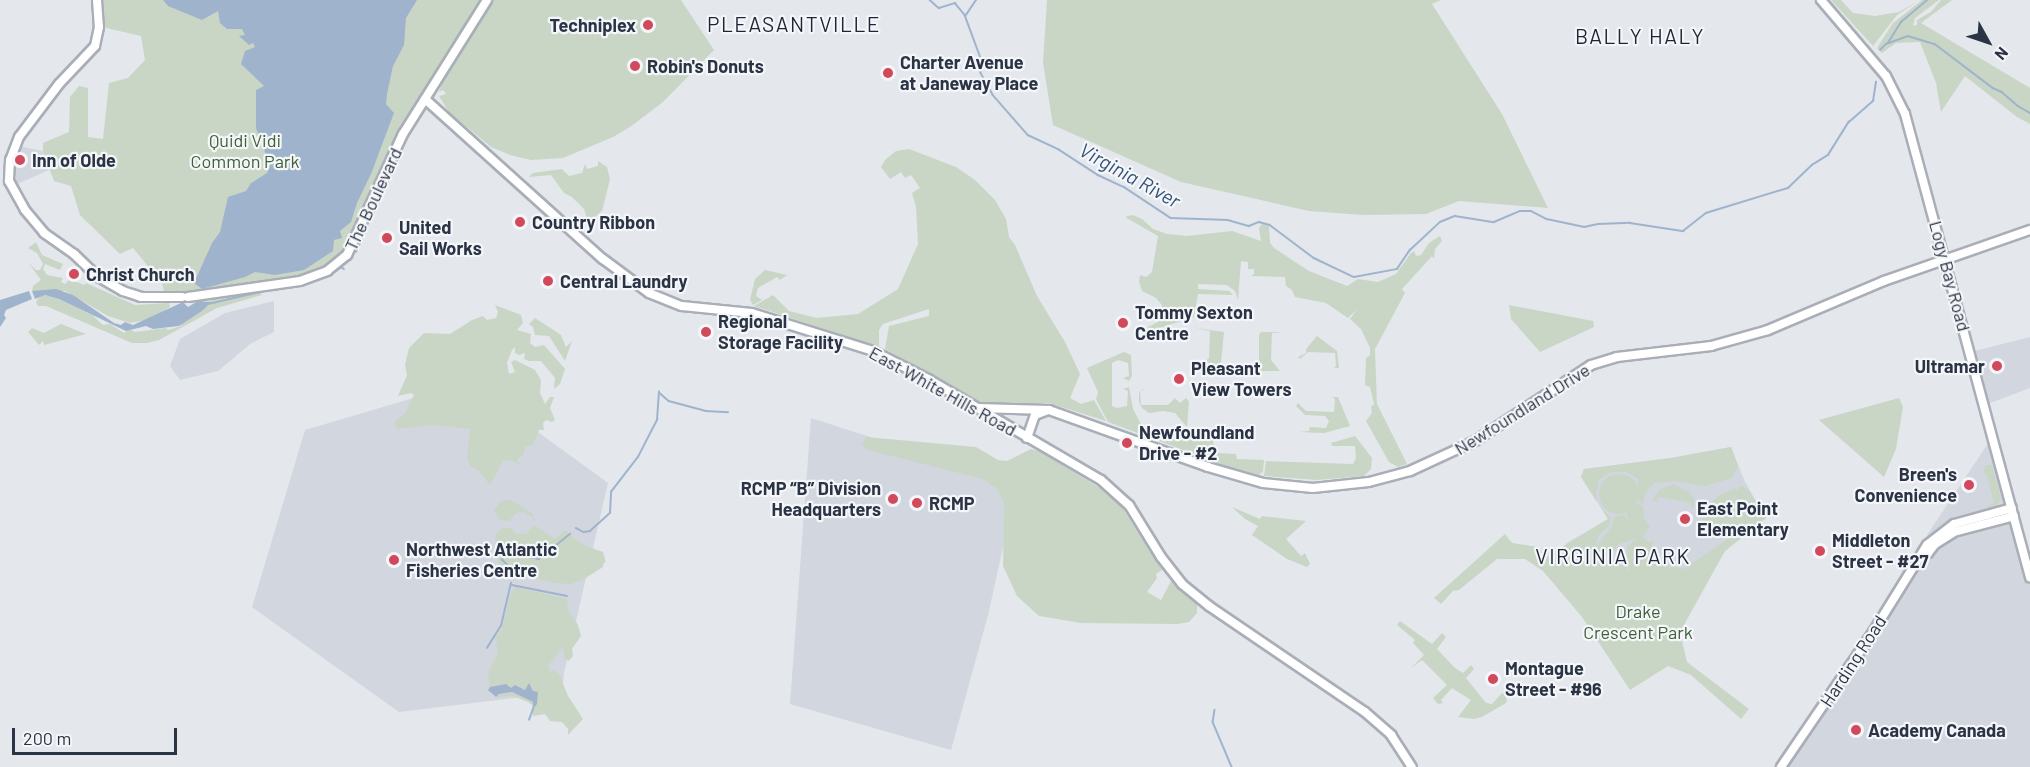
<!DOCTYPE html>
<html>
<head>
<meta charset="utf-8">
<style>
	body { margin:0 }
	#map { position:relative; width:2030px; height:767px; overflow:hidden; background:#e4e7ec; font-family:Barlow,sans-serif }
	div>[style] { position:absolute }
	.built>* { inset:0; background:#d2d6de }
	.green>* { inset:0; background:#c9d6c5 }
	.round { border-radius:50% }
	.water>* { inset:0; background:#9fb4cc }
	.stream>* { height:1.5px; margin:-0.75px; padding:0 0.75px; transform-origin:0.75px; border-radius:0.75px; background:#9fb4cc }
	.roads { filter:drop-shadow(2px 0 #a9aeb7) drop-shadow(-2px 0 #a9aeb7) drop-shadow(0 2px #a9aeb7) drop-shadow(0 -2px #a9aeb7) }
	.secondary>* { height:8px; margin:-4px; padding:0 4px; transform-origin:4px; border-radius:4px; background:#fff }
	.primary>* { height:8px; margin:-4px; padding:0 4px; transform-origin:4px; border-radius:4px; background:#fff }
	.dots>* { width:16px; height:16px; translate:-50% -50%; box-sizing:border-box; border:3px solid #f4f6f9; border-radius:50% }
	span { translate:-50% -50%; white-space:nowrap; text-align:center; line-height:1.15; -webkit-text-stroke:4.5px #f4f6f9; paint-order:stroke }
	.poi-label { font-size:18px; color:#2b3445; font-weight:700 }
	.right { translate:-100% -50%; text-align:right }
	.left { translate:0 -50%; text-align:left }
	.park-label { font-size:18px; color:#3f6138 }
	.street-label { font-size:18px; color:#2b3445 }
	.water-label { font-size:20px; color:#34527a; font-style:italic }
	.quarter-label { font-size:21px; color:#1d2536; letter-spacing:1.5px }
	.north { position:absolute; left:1958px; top:12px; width:60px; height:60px; -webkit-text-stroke:4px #f4f6f9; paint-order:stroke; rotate:130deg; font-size:16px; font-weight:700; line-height:24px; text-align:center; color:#2b3445 }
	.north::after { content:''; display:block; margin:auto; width:21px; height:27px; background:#2b3445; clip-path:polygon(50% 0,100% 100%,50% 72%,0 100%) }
	.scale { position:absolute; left:12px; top:728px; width:165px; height:27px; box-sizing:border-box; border:3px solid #2b3445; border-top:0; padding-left:8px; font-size:18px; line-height:21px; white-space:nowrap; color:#2b3445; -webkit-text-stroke:4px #f4f6f9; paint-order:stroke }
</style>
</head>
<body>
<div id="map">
	<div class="built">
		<div style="clip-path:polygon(18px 146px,43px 151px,49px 170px,15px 185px,12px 164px)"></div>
		<div style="clip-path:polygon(274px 301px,274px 332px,250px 344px,218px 371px,180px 380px,170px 366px,180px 339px,225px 313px)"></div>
		<div style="clip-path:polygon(2030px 337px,2030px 388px,1985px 405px,1971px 352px)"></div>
		<div style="clip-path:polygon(434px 392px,531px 427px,608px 483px,564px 673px,562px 692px,399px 712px,252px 607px,305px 430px)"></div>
		<div style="clip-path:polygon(811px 418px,1017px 484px,988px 615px,951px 750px,790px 704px)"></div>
		<div style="clip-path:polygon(1993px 436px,2030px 577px,2030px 767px,1786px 767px,1862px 655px,1933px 542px,1927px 535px)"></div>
		<div style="clip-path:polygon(1731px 447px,1745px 482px,1766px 518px,1725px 551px,1700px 593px,1606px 568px,1565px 544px,1608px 519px,1581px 477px,1584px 469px,1671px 458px)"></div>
	</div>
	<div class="green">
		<div style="clip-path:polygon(101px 0,482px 0,407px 119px,351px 245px,336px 262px,308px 276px,261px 284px,165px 295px,162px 283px,133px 248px,120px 254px,80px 215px,71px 186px,54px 181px,43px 151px,43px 143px,69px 132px,70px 97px,79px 86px,88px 88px,88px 137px,103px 139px,109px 83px,128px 78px,145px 60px,141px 36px,102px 27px)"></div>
		<div style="clip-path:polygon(493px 0,681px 0,714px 50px,663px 102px,630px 127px,613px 137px,563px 158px,531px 160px,510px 155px,491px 147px,449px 112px,439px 96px,446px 94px,443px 90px,439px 92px,444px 78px)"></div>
		<div style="clip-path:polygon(1047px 0,1441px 0,1432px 4px,1502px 114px,1548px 208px,1459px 201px,1426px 214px,1364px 215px,1309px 211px,1181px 182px,1053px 125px,1043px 63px)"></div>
		<div style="clip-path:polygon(1831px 0,1841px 0,1853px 13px,1875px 16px,1899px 12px,1920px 0,1897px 15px,1873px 46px)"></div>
		<div style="clip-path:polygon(1922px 0,1939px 0,1915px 18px,1913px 26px,1917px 25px,1917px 20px,1931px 12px,1941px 0,1952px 0,1921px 23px,2030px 88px,2030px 124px,2017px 117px,1965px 76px,1941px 112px,1936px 83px,1920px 42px,1896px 43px,1882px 53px,1877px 48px,1893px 23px)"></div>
		<div style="clip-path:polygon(909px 149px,956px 167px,975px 180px,995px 200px,1006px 219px,1009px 237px,1015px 245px,1037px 296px,1065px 342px,1080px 374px,1070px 398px,1081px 404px,1094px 400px,1106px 421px,1049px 403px,981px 403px,885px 349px,889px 326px,929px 316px,929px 309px,883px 324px,879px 330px,879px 347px,754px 306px,773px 295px,789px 311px,817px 318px,858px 314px,898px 289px,918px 244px,916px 207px,912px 193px,920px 188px,911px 175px,905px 178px,901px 172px,890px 179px,881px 167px,885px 160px,896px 151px)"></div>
		<div style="clip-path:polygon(598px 161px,607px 167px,610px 179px,602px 211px,588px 223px,570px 221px,587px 219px,584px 209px,572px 197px,564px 193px,551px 175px,529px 177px,533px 173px,562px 169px,569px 176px,582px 173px,585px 164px,587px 169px,598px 166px)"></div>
		<div style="clip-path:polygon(1133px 215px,1142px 219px,1153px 229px,1167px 234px,1187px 236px,1232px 231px,1261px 241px,1259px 228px,1262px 224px,1269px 226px,1270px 243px,1274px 248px,1309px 271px,1347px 286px,1358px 279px,1378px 282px,1396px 274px,1411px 253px,1414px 251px,1416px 256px,1421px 255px,1429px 243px,1440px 236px,1442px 241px,1435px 249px,1434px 259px,1432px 256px,1402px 289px,1405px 293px,1375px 349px,1377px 404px,1407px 464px,1398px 467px,1389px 462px,1366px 421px,1372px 413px,1371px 407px,1374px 404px,1370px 387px,1365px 385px,1366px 358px,1370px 355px,1370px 348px,1361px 329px,1350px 319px,1357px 309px,1348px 318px,1326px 303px,1295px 297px,1292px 290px,1286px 286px,1285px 277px,1251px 276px,1254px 274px,1254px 269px,1248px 269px,1248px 262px,1241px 261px,1238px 300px,1235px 291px,1227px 285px,1198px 284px,1198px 289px,1229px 291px,1233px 295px,1198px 294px,1194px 317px,1153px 330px,1154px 328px,1145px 329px,1163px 319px,1162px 305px,1156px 298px,1142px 291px,1139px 282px,1140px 275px,1146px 277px,1152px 272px,1158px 236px,1125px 217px)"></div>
		<div style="clip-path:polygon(36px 242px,42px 255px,63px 264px,60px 270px,45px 264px,43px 269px,47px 275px,63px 278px,61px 282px,65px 284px,70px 279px,84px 285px,86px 283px,135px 305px,169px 303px,170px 307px,150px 319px,130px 323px,108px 316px,65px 291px,32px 291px,33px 286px,41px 280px,28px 262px,36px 270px,40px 270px,43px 264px,37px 253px,28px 248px)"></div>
		<div style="clip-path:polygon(765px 270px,787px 275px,780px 280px,777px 277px,758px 288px,756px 296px,762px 300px,753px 305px,750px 300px,755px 279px)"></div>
		<div style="clip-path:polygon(259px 291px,262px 295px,217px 308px,159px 340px,147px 343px,132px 343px,46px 306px,38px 306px,36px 302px,41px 295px,45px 295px,59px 299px,92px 315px,103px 325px,110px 324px,124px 333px,129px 329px,135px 332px,166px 328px,168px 330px,181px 326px,181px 323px,202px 311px,212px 297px)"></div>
		<div style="clip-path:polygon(495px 305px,521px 315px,523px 323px,517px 330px,531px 334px,530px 343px,535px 347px,544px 345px,565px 369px,560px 384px,554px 389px,555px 378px,541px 361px,529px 361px,524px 359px,525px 353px,519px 355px,515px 353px,515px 347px,512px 350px,507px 363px,509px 374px,515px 372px,511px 362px,515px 360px,535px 370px,541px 380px,540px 393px,545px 404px,550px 397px,554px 397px,550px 408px,555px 420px,552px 422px,546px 420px,543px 423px,544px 430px,539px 430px,533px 445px,525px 447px,523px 455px,517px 460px,521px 466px,511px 460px,503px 461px,490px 485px,478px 470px,470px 466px,467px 457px,470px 429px,434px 425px,396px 429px,395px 422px,405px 413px,414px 395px,411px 393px,398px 396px,407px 375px,405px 365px,409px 348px,424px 333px,450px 334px,472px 320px,483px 316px,487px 320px,496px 318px,498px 312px)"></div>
		<div style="clip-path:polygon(1509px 305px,1593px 321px,1594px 327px,1540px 352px,1511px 319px)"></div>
		<div style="clip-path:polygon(535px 318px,561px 335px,566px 347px,572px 341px,565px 361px,549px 336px,535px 335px,533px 327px,529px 324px)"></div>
		<div style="clip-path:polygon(61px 324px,86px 334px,44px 345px,43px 341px,39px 345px,28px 332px,32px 328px,44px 333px)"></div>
		<div style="clip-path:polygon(1195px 328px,1224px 332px,1221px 363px,1224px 364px,1224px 369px,1198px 368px,1209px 358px,1210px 331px)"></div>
		<div style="clip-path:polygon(1262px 332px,1283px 332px,1272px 333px,1271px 360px,1280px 371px,1254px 371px,1255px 364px,1259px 364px,1259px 334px)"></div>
		<div style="clip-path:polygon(1317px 336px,1337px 351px,1339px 368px,1334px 368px,1336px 366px,1335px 353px,1308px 352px,1300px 359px,1298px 357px,1306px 353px,1306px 349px)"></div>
		<div style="clip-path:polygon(1124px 352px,1131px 355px,1132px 376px,1129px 381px,1123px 378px,1129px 376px,1128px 363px,1118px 360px,1112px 363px,1112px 406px,1117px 408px,1127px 406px,1128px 391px,1123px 389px,1129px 387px,1133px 409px,1141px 424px,1168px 437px,1213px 440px,1214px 449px,1219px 453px,1236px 454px,1237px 459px,1264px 460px,1263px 471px,1259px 475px,1226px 466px,1108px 422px,1096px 399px,1098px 392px,1087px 368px)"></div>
		<div style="clip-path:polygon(1147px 389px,1140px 391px,1141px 405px,1168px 405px,1175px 398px,1180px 403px,1186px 398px,1189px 402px,1187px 427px,1175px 413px,1163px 411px,1149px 413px,1142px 408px,1139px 402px,1139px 392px,1141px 390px)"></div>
		<div style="clip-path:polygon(1332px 397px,1338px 397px,1350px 426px,1324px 433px,1299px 432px,1309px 431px,1310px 427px,1326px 428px,1329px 421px,1325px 416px,1305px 415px,1296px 406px,1298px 403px,1306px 411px,1334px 412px,1335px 399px)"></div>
		<div style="clip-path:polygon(1899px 398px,1903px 407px,1896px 449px,1884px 477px,1819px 420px)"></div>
		<div style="clip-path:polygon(1355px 436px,1372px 458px,1371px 469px,1364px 476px,1317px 480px,1264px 476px,1266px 461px,1353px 464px,1356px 458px,1355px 446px,1332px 446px,1331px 443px)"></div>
		<div style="clip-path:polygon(866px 437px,976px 447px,998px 460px,1007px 461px,1031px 449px,1041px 452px,1116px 498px,1162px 570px,1156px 574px,1157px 578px,1147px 592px,1161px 600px,1171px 581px,1197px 603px,1197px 613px,1189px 622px,1178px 624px,1081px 623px,1039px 616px,1017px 596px,1003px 566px,1004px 503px,997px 489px,983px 479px,868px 450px,862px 445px)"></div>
		<div style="clip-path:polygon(1731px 447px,1738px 466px,1732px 478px,1704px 486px,1674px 481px,1654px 483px,1645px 493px,1643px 504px,1639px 502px,1638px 479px,1626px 472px,1611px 472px,1599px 480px,1596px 495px,1597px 502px,1581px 477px,1584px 469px,1671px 458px)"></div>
		<div style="clip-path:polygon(1986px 465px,1992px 465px,2001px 498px,1997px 508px,1987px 511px,1987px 506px,1994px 503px,1987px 476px,1983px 472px)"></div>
		<div class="round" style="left:1599px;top:474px;width:40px;height:40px"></div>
		<div style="clip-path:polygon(1674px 484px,1690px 493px,1694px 499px,1694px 508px,1691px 507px,1691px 503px,1658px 497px,1657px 501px,1652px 500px,1660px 489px)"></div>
		<div style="clip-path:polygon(1740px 486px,1748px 489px,1760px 509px,1725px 509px,1734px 501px,1736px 492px,1731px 504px,1703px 515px,1718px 496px,1735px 488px,1737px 491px)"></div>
		<div style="clip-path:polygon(511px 500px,533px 514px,534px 524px,532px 517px,524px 512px,516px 513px,509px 521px,500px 520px,494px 510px,501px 501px)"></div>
		<div style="clip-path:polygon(1638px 504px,1643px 506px,1644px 518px,1650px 527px,1647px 531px,1636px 534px,1646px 532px,1643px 537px,1649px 542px,1653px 540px,1649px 559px,1651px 563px,1684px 569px,1732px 536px,1726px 527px,1720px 531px,1700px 521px,1703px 517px,1722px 510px,1761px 511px,1766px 518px,1725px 551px,1680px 632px,1687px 662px,1749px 709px,1741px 719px,1691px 675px,1668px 666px,1630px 690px,1582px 617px,1543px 571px,1525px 559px,1497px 559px,1459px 590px,1453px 591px,1441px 604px,1434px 598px,1505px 534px,1512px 543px,1538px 547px,1546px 557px,1608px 519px,1601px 508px,1611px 518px,1609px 525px,1598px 536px,1595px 553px,1603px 561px,1598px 563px,1626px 566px,1629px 574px,1627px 547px,1636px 538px,1619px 544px,1608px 559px,1599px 554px,1597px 545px,1612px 526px,1614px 517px,1624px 515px,1631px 524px,1626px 514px)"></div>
		<div style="clip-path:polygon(1232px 507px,1260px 519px,1262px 516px,1306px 521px,1286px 539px,1301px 556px,1305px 553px,1310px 564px,1307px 567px,1287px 559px,1252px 535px,1258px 526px,1245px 519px)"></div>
		<div style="clip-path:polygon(534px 525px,555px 539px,565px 530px,581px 544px,603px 552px,606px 563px,604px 562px,603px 567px,584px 579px,571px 584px,555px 583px,503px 572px,499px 567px,495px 535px,502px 528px,511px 528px,516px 534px,526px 534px)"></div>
		<div style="clip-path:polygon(515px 587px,567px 599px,568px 610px,578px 625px,581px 636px,572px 649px,573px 656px,569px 661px,564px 658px,563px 647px,548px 666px,550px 672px,554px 670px,560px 676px,568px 696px,583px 719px,568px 735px,568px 729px,562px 722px,550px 721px,545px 714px,533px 716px,532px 705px,528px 702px,513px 696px,496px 697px,499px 694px,512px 692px,533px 702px,533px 708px,538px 692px,533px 691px,529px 684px,525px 690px,515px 685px,511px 688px,506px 684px,490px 687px,488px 672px,498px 653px,495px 637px,502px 629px,511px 593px)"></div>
		<div style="clip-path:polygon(1400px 621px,1432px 644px,1442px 633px,1446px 637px,1437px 649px,1455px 668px,1463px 673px,1471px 665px,1474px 669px,1466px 678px,1486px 703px,1492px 704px,1503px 692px,1507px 700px,1506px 703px,1482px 717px,1474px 719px,1458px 717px,1471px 700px,1452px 688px,1441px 700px,1443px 703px,1438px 704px,1433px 698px,1447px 685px,1422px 660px,1411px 668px,1424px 655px,1413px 643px,1415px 640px,1397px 625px)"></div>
	</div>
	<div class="water">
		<div style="clip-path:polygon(163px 0,417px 0,406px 18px,404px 45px,393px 66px,387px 94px,386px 104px,394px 113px,371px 174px,357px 203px,351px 222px,340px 231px,342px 238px,334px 240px,333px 251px,304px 270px,275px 275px,255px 272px,245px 277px,202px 289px,194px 283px,212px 243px,220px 232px,228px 197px,246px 191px,251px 183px,267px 173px,270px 166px,256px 128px,256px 90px,264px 86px,241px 64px,245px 51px,255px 47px,253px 43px,249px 45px,239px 36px,245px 35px,242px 29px,227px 29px,220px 23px,218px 11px,202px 20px,168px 6px)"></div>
		<div style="clip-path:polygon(56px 289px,73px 295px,114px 323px,121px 325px,125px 322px,133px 325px,183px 302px,188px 307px,198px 301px,211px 302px,202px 311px,179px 326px,153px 329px,146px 326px,126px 331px,59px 299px,45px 295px,35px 299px,32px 291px)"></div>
		<div style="clip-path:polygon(29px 291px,32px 299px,6px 310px,4px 315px,6px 318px,0 327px,0 300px)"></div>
		<div style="clip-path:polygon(529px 683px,533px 691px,538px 692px,537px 704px,533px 709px,533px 702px,512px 692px,499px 694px,496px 697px,488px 690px,490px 687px,506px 684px,511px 688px,515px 685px,525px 690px)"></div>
	</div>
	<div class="stream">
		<div style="left:930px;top:0;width:12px;rotate:42deg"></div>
		<div style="left:939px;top:8px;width:17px;rotate:-17deg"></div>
		<div style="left:955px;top:3px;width:16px;rotate:50deg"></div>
		<div style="left:965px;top:15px;width:49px;rotate:69.7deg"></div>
		<div style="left:982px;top:61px;width:12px;rotate:95deg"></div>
		<div style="left:981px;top:73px;width:25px;rotate:61deg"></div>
		<div style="left:993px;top:95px;width:53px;rotate:48.8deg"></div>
		<div style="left:1028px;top:135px;width:33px;rotate:25deg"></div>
		<div style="left:1058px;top:149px;width:48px;rotate:33deg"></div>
		<div style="left:1098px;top:175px;width:29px;rotate:25deg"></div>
		<div style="left:1124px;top:187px;width:56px;rotate:33.4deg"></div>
		<div style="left:1171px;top:218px;width:57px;rotate:2deg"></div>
		<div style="left:1228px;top:220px;width:22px;rotate:16deg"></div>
		<div style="left:1249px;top:226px;width:11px;rotate:-22deg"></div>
		<div style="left:1259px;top:222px;width:11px;rotate:15deg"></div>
		<div style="left:1270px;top:225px;width:55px;rotate:36.9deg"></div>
		<div style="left:1314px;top:258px;width:44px;rotate:25.4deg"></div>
		<div style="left:1354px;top:277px;width:44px;rotate:-10.5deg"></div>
		<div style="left:1397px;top:269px;width:23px;rotate:-56deg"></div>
		<div style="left:1410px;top:250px;width:41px;rotate:-43deg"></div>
		<div style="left:1440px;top:222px;width:16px;rotate:-22deg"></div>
		<div style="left:1455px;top:216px;width:39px;rotate:9deg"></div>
		<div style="left:1494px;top:222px;width:28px;rotate:-23deg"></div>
		<div style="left:1520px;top:211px;width:11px"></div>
		<div style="left:1531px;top:211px;width:18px;rotate:27deg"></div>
		<div style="left:1547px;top:219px;width:38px;rotate:12deg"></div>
		<div style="left:1584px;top:227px;width:14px;rotate:-12deg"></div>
		<div style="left:1598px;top:224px;width:32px;rotate:-2deg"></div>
		<div style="left:1630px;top:223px;width:54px;rotate:8.6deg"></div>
		<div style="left:1683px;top:231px;width:29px;rotate:-38deg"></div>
		<div style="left:1706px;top:213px;width:86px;rotate:-17deg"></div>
		<div style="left:1788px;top:188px;width:33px;rotate:-44deg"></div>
		<div style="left:1812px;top:165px;width:19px;rotate:-32deg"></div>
		<div style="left:1828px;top:155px;width:39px;rotate:-58deg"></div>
		<div style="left:1849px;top:122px;width:32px;rotate:-41deg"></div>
		<div style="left:1873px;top:101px;width:19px;rotate:-81deg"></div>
		<div style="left:966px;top:15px;width:18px;rotate:-56deg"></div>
		<div style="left:1888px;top:43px;width:25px;rotate:-58deg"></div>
		<div style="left:1901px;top:22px;width:34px;rotate:-40deg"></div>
		<div style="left:1880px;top:50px;width:8px;rotate:-45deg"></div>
		<div style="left:1886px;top:44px;width:23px;rotate:-20deg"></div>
		<div style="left:1908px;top:36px;width:28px;rotate:17deg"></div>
		<div style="left:1935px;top:44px;width:73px;rotate:37.2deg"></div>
		<div style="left:1993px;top:88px;width:10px;rotate:24deg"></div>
		<div style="left:2002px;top:92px;width:21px;rotate:41deg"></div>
		<div style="left:2018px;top:106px;width:14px;rotate:30deg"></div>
		<div style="left:403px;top:146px;width:32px;rotate:-62deg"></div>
		<div style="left:388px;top:182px;width:37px;rotate:-68deg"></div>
		<div style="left:372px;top:216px;width:29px;rotate:-65deg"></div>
		<div style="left:356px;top:252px;width:27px;rotate:-66deg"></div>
		<div style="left:277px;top:289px;width:42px;rotate:-12.4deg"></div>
		<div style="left:318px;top:280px;width:27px;rotate:-28deg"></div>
		<div style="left:342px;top:267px;width:3px;rotate:45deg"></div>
		<div style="left:208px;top:304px;width:54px;rotate:-12.8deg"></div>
		<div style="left:660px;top:393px;width:12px;rotate:42deg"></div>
		<div style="left:669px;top:401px;width:38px;rotate:15deg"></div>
		<div style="left:706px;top:411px;width:22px;rotate:3deg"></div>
		<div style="left:576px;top:528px;width:9px;rotate:27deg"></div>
		<div style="left:584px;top:532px;width:6px;rotate:-9deg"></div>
		<div style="left:590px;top:531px;width:27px;rotate:-42deg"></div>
		<div style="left:610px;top:513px;width:21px;rotate:-87deg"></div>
		<div style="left:611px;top:492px;width:44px;rotate:-52.4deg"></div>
		<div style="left:638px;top:457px;width:42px;rotate:-62.8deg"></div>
		<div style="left:657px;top:420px;width:28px;rotate:-86deg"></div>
		<div style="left:515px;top:573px;width:18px;rotate:-135deg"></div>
		<div style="left:502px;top:560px;width:6px;rotate:-81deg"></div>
		<div style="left:503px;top:554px;width:6px;rotate:-51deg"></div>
		<div style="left:507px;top:549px;width:10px;rotate:-24deg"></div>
		<div style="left:516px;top:545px;width:18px;rotate:43deg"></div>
		<div style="left:529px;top:557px;width:10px;rotate:11deg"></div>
		<div style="left:539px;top:559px;width:40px;rotate:-39deg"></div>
		<div style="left:512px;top:585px;width:56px;rotate:11.3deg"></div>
		<div style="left:487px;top:648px;width:26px;rotate:-58deg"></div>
		<div style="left:501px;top:626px;width:44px;rotate:-76.9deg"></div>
		<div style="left:1215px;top:710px;width:12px;rotate:99deg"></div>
		<div style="left:1213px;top:722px;width:49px;rotate:67.1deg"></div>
		<div style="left:529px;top:720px;width:12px;rotate:-70deg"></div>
	</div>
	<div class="roads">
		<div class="secondary">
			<div style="left:97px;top:0;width:27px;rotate:86deg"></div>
			<div style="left:99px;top:27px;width:19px;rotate:102deg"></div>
			<div style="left:95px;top:46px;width:52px;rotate:133.5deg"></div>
			<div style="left:59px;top:84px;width:66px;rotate:127deg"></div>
			<div style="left:19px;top:137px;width:25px;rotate:111deg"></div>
			<div style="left:10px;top:160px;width:21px;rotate:93deg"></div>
			<div style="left:9px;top:181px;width:33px;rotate:61deg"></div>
			<div style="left:25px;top:210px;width:30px;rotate:50deg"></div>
			<div style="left:44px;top:233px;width:37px;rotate:35deg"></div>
			<div style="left:74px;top:254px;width:32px;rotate:44deg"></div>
			<div style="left:97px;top:276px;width:30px;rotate:30deg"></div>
			<div style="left:123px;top:291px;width:19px;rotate:18deg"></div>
			<div style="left:141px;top:297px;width:41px"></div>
			<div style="left:425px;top:99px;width:239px;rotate:42deg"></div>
			<div style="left:603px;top:259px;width:57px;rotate:36.5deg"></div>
			<div style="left:649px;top:293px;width:35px;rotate:22deg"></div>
			<div style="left:682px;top:306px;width:70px;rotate:5.7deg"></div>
			<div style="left:752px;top:313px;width:127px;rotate:17.4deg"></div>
			<div style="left:873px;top:351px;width:62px;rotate:27deg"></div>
			<div style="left:928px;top:379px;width:200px;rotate:30.3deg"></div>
			<div style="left:1101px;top:480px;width:38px;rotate:42deg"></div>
			<div style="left:1129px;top:505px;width:61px;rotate:58.4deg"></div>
			<div style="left:1161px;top:557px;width:34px;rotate:52deg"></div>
			<div style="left:1182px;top:584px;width:35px;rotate:39deg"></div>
			<div style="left:1209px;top:606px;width:189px;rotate:34.2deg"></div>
			<div style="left:1365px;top:712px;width:35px;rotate:41deg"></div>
			<div style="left:1391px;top:735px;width:38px;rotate:57deg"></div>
			<div style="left:188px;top:297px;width:113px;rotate:-8.1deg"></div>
			<div style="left:300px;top:281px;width:29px;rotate:-20deg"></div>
			<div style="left:327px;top:271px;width:26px;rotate:-39deg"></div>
			<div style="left:347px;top:255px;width:133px;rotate:-65.2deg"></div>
			<div style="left:403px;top:134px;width:158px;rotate:-57.9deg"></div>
			<div style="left:977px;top:408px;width:72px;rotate:1.6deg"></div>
			<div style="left:1049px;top:410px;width:169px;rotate:19.7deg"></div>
			<div style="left:1208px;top:467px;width:57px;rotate:16.2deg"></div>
			<div style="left:1263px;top:483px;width:50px;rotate:5.7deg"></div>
			<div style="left:1313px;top:488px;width:56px;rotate:-6.1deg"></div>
			<div style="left:1369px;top:482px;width:42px;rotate:-15deg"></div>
			<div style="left:1410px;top:471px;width:72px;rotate:-24.8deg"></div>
			<div style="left:1475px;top:441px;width:139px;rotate:-33.2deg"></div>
			<div style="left:1591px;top:365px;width:27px;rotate:-17deg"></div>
			<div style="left:1617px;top:357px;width:95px;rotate:-6.7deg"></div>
			<div style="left:1711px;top:346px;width:59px;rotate:-15.7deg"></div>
			<div style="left:1768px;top:330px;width:126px;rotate:-22.9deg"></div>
			<div style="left:1884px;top:281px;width:155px;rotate:-19.3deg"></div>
			<div style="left:1027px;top:438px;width:24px;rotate:-71deg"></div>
			<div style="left:1035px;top:415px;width:14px;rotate:-21deg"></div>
			<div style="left:1923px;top:554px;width:5px;rotate:-11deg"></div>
			<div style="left:1928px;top:553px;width:11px;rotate:-52deg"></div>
			<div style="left:1935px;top:544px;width:22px;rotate:-32deg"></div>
			<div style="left:1954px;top:532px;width:62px;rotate:-14.9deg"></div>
			<div style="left:1781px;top:767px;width:163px;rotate:-55.7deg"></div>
			<div style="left:1873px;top:632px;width:102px;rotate:-58.2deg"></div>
			<div style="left:1927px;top:545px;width:34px;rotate:-38deg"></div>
			<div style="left:1954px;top:524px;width:60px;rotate:-15.4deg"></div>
		</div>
		<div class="primary">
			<div style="left:1821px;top:0;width:100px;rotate:49.5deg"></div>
			<div style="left:1886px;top:76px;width:42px;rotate:63.4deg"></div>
			<div style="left:1905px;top:114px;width:480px;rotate:74.9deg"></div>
		</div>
	</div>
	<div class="dots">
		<div style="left:648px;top:25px;background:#d1495b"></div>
		<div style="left:635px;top:66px;background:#d1495b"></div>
		<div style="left:888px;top:73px;background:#d1495b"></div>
		<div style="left:20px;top:160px;background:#d1495b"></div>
		<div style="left:520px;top:222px;background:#d1495b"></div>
		<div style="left:387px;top:238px;background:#d1495b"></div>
		<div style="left:74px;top:274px;background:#d1495b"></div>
		<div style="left:548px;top:281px;background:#d1495b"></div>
		<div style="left:1123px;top:323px;background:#d1495b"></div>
		<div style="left:706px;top:332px;background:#d1495b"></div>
		<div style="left:1997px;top:366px;background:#d1495b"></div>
		<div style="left:1179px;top:379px;background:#d1495b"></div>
		<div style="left:1127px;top:443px;background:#d1495b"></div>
		<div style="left:1969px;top:485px;background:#d1495b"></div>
		<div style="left:893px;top:499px;background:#d1495b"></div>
		<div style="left:917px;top:503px;background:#d1495b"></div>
		<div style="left:1685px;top:519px;background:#d1495b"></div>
		<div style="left:1820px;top:551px;background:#d1495b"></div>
		<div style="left:394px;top:560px;background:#d1495b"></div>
		<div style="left:1493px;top:679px;background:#d1495b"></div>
		<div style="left:1856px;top:730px;background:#d1495b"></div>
	</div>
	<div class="poi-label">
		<span class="right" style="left:636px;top:25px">Techniplex</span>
		<span class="left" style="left:900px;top:73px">Charter Avenue<br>at Janeway Place</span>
		<span class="left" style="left:647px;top:66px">Robin's Donuts</span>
		<span class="left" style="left:32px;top:160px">Inn of Olde</span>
		<span class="left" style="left:532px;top:222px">Country Ribbon</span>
		<span class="left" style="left:399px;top:238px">United<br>Sail Works</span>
		<span class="left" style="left:86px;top:274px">Christ Church</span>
		<span class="left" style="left:560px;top:281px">Central Laundry</span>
		<span class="left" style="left:1135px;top:323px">Tommy Sexton<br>Centre</span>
		<span class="left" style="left:718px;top:332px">Regional<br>Storage Facility</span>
		<span class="right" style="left:1985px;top:366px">Ultramar</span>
		<span class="left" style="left:1191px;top:379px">Pleasant<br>View Towers</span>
		<span class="left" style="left:1139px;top:443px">Newfoundland<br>Drive - #2</span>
		<span class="right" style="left:1957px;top:485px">Breen's<br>Convenience</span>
		<span class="right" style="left:881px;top:499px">RCMP “B” Division<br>Headquarters</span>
		<span class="left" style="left:929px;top:503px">RCMP</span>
		<span class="left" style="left:1697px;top:519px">East Point<br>Elementary</span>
		<span class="left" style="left:1832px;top:551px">Middleton<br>Street - #27</span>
		<span class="left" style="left:406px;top:560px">Northwest Atlantic<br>Fisheries Centre</span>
		<span class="left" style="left:1505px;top:679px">Montague<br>Street - #96</span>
		<span class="left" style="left:1868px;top:730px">Academy Canada</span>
	</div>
	<div class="park-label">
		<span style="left:245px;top:151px">Quidi Vidi<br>Common Park</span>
		<span style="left:1638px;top:622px">Drake<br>Crescent Park</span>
	</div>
	<div class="street-label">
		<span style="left:373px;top:199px;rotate:-65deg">The Boulevard</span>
		<span style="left:1950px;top:276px;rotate:75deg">Logy Bay Road</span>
		<span style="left:943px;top:391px;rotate:29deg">East White Hills Road</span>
		<span style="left:1522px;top:409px;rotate:-32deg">Newfoundland Drive</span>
		<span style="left:1853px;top:661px;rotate:-57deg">Harding Road</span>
	</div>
	<div class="water-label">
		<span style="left:1130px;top:175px;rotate:29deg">Virginia River</span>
	</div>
	<div class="quarter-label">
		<span style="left:794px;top:24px">PLEASANTVILLE</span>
		<span style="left:1640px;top:36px">BALLY HALY</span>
		<span style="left:1613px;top:556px">VIRGINIA PARK</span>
	</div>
	<div class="north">N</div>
	<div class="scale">200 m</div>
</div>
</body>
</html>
